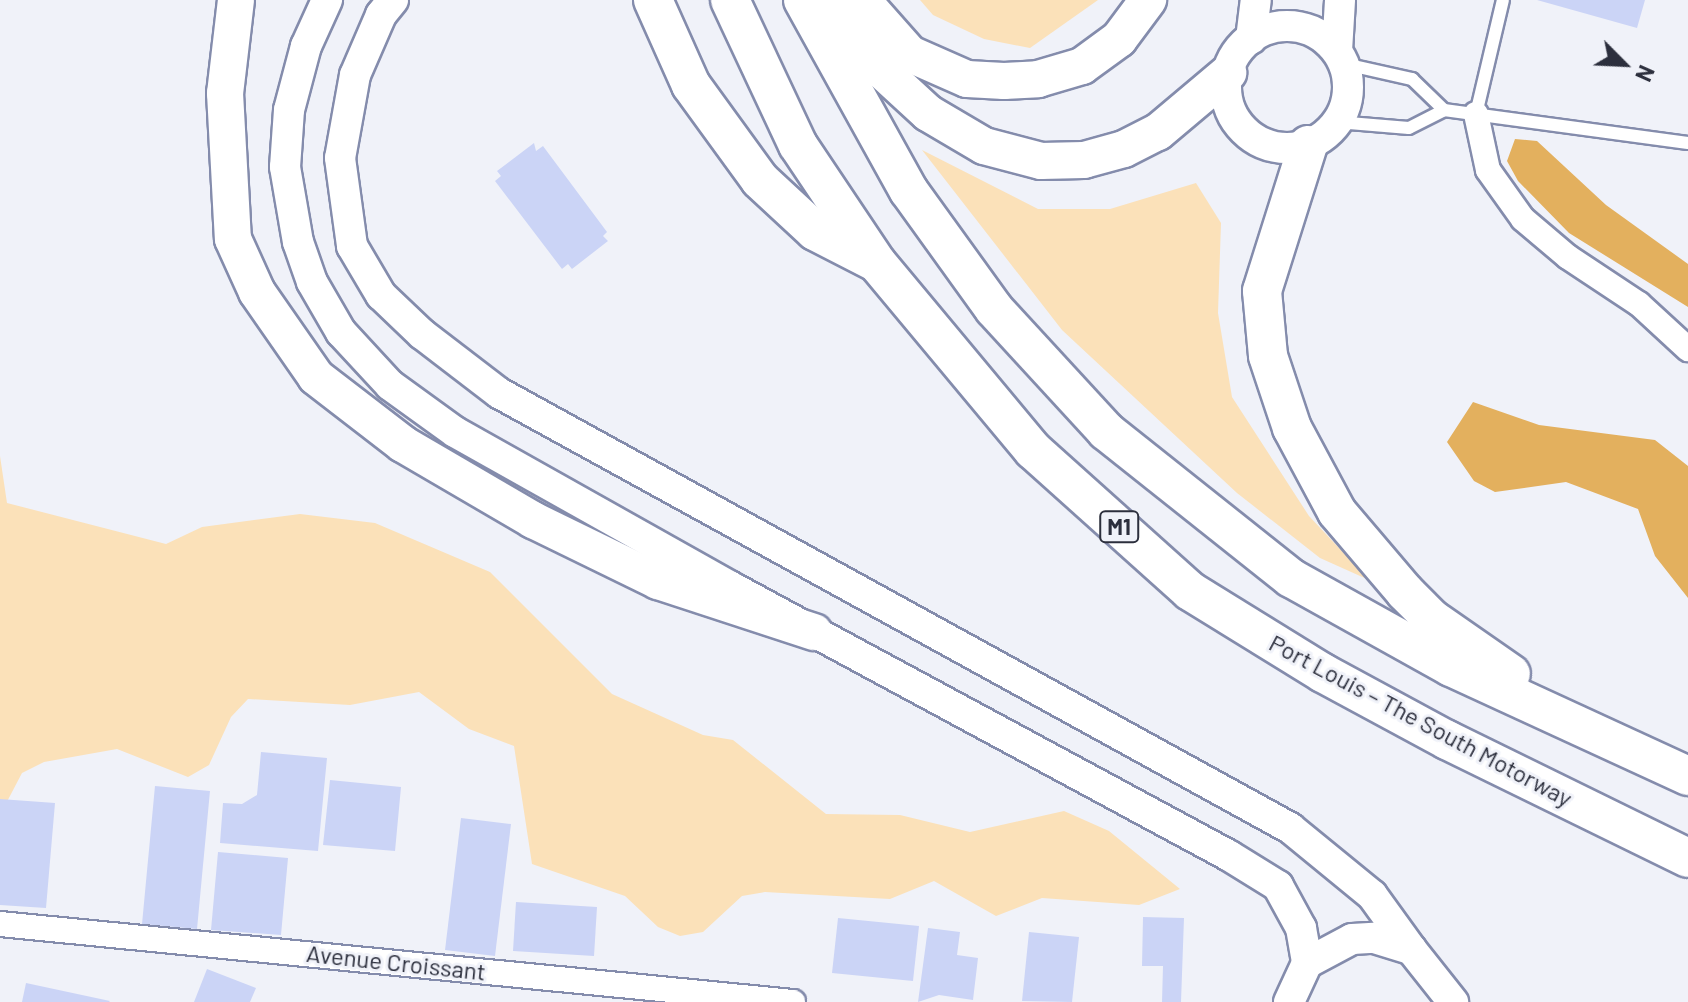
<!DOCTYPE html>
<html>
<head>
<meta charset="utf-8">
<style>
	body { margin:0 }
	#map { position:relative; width:1688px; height:1002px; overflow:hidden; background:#f0f2f9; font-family:Barlow,sans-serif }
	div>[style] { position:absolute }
	.green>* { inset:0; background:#fbe1b9 }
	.forest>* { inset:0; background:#e3b05e }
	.building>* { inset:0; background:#cbd4f6 }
	.roads { filter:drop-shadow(2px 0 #848cac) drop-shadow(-2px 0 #848cac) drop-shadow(0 2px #848cac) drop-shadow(0 -2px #848cac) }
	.service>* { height:12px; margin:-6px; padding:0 6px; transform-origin:6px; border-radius:6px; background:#fff }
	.minor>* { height:24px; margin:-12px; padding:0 12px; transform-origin:12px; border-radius:12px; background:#fff }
	.tertiary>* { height:30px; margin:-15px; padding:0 15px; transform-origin:15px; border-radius:15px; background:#fff }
	.tertiary>.ring { margin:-15px; padding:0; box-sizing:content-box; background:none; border:30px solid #fff; border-radius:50% }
	.primary>* { height:36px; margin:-18px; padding:0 18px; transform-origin:18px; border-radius:18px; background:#fff }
	.trunk>* { height:38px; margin:-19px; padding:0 19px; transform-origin:19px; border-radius:19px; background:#fff }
	span { translate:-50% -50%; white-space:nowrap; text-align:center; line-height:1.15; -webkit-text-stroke:6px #f0f2f9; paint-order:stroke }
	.shield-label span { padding:2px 6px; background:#f0f2f9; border:2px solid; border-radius:6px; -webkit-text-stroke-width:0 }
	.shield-label { font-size:22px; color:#2c2f3d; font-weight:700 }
	.street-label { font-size:24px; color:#2c2f3d }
	.north { position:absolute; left:1584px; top:24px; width:80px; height:80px; -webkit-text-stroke:6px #f0f2f9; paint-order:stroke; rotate:114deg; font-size:22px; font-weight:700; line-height:32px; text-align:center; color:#2c2f3d }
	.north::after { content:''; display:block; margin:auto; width:28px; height:36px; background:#2c2f3d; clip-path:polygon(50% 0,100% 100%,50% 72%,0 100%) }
</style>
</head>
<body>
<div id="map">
	<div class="green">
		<div style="clip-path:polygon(920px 0,1098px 0,1030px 48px,984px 39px,933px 15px)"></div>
		<div style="clip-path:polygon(922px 150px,1038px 209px,1110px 209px,1196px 183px,1221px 223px,1218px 313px,1232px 397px,1309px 516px,1369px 580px,1320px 558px,1237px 493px,1062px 330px)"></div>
		<div style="clip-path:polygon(0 456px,7px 503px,166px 544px,202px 527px,300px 514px,375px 523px,490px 572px,612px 694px,703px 735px,733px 740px,826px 814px,900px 815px,970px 832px,1064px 811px,1109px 831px,1180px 889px,1139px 905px,1042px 898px,996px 916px,934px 881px,890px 899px,765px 892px,742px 896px,703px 932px,680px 936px,658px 927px,625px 896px,532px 864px,514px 746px,469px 729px,419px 692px,350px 705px,248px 699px,231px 717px,209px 765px,188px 777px,117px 749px,44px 762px,22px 773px,0 815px)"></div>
	</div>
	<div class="forest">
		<div style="clip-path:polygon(1515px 139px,1537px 141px,1606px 205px,1688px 264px,1688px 307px,1569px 233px,1518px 181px,1507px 161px)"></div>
		<div style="clip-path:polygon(1473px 402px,1539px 425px,1655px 440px,1688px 466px,1688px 598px,1655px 556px,1638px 509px,1566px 482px,1495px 492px,1474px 481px,1447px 442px)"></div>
	</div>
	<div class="building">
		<div style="clip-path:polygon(1537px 0,1645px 0,1637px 28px)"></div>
		<div style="clip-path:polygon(534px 143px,536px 151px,543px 146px,607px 232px,603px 236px,608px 241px,572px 269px,568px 264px,562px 269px,495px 181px,501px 176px,497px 171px)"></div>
		<div style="clip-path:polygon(261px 752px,327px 758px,318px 851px,220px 843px,223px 803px,242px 804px,257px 795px)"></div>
		<div style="clip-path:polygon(330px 780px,401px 787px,395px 851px,323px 845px)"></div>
		<div style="clip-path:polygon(155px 786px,210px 791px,197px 929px,142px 924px)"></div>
		<div style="clip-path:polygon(0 799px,55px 803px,46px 908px,0 905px)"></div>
		<div style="clip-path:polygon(461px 818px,511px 824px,495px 956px,445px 950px)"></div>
		<div style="clip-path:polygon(218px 852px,288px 858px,281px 935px,211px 930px)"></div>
		<div style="clip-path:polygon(516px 902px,597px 907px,594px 956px,513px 951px)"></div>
		<div style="clip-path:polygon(1143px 917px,1184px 918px,1181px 1002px,1162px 1002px,1163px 966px,1142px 966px)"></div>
		<div style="clip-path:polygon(838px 918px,919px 926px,913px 981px,832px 973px)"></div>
		<div style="clip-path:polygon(928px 928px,960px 932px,957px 955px,978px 958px,973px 1000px,939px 995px,918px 1002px)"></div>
		<div style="clip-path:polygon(1029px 932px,1079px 937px,1072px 1002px,1022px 1001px)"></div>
		<div style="clip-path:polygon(207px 969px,256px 988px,250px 1002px,194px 1002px)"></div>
		<div style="clip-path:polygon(26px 983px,110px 1001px,109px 1002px,22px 1002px)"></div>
	</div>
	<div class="roads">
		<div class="service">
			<div style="left:1345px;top:64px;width:69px;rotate:12.6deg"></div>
			<div style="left:1412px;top:79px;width:45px;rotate:44.1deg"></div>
			<div style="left:1444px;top:110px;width:246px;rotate:7.7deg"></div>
			<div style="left:1476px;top:114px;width:117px;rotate:-76.7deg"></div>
			<div style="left:1337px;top:122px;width:72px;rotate:4.8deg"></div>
			<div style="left:1409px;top:128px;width:39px;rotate:-27deg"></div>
		</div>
		<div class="minor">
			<div style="left:1476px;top:114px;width:57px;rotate:77.9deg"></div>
			<div style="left:1488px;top:170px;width:60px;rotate:54.5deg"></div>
			<div style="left:1523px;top:219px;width:59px;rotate:40.2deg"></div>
			<div style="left:1568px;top:257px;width:85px;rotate:33.5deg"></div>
			<div style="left:1639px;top:304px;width:67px;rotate:42.6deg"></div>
			<div style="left:0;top:924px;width:797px;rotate:5.62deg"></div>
		</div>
		<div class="tertiary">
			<div style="left:327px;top:0;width:51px;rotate:114.5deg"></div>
			<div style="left:306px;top:46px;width:66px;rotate:104.9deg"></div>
			<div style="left:289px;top:110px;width:57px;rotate:94deg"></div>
			<div style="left:285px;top:167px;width:76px;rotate:80.2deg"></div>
			<div style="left:298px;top:242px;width:42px;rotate:70.7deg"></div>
			<div style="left:312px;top:282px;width:58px;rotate:59.9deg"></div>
			<div style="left:341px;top:332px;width:72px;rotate:47.2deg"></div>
			<div style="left:390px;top:385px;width:80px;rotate:35.9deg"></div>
			<div style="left:455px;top:432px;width:317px;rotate:29.3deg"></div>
			<div style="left:731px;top:587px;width:565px;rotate:28.34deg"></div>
			<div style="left:1228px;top:855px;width:59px;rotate:31.8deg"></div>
			<div style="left:1278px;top:886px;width:48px;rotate:61.3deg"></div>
			<div style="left:1301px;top:928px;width:36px;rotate:80deg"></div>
			<div style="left:393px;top:0;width:19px;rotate:129deg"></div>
			<div style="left:381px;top:15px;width:65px;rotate:113.4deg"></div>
			<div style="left:355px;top:75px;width:84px;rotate:100.2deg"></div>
			<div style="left:340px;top:158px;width:89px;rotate:82.2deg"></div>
			<div style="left:352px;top:246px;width:57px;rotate:59.4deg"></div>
			<div style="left:381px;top:295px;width:57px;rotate:43.6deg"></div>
			<div style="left:422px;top:334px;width:97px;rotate:37.5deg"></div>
			<div style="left:499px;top:393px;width:903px;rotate:28.81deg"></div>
			<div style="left:1290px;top:828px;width:106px;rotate:39.3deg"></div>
			<div style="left:1372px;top:895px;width:67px;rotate:54.2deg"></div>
			<div class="ring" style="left:1226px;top:26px;width:92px;height:92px"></div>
			<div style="left:1251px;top:39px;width:39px;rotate:-83deg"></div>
			<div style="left:1337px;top:51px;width:51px;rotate:-86.6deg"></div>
			<div style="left:1289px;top:1002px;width:43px;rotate:-65.2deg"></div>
			<div style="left:1307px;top:963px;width:51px;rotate:-28.1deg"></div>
			<div style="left:1352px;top:939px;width:22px;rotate:-3deg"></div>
			<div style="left:1374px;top:938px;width:39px;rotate:17deg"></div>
			<div style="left:1411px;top:949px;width:68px;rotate:51.6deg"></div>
		</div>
		<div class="primary">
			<div style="left:236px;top:0;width:94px;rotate:96.7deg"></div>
			<div style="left:225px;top:93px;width:146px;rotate:86.9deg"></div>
			<div style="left:233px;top:239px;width:58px;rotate:65.6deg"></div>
			<div style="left:257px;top:292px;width:103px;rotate:55.2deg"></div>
			<div style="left:316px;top:377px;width:110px;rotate:37.6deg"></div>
			<div style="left:403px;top:444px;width:151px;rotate:30.3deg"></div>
			<div style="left:533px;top:520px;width:139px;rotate:26deg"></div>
			<div style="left:658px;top:581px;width:164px;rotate:18.1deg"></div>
			<div style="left:835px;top:0;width:80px;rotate:57.3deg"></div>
			<div style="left:878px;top:67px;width:68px;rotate:42.6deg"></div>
			<div style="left:928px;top:113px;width:65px;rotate:30.5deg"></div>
			<div style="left:984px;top:146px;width:59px;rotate:14.7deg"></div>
			<div style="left:1041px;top:161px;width:43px;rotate:-1.3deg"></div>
			<div style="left:1084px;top:160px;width:41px;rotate:-15.4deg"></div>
			<div style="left:1124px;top:149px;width:38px;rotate:-27deg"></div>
			<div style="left:1158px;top:132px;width:92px;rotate:-40.1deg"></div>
			<div style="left:862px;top:0;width:72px;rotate:48.4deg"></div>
			<div style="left:910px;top:54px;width:62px;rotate:23.7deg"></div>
			<div style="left:967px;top:79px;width:37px;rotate:3deg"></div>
			<div style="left:1004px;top:81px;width:34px;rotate:-3deg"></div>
			<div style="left:1038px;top:79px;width:46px;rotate:-16.5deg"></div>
			<div style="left:1082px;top:66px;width:46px;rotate:-36.1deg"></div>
			<div style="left:1119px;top:39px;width:49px;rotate:-53.4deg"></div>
		</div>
		<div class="trunk">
			<div style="left:653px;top:0;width:93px;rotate:65.9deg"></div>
			<div style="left:691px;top:85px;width:117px;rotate:54deg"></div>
			<div style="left:760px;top:180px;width:75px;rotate:42.8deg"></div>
			<div style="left:815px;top:231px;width:68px;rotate:27.3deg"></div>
			<div style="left:730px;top:0;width:160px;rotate:64.9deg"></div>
			<div style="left:798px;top:145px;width:142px;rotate:56.2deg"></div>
			<div style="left:877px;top:263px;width:244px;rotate:50.2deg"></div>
			<div style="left:1033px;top:450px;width:211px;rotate:41.9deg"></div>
			<div style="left:1190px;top:591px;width:156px;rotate:31.7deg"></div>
			<div style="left:1323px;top:673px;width:141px;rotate:28.4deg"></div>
			<div style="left:1447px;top:740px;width:268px;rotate:26.1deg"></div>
			<div style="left:803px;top:0;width:218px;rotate:61deg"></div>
			<div style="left:909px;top:191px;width:145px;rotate:54.2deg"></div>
			<div style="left:994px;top:309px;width:166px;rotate:47.4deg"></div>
			<div style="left:1106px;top:431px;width:236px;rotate:38.5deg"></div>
			<div style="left:1291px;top:578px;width:183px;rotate:29.1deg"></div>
			<div style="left:1451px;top:667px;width:261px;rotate:24.7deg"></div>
			<div style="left:1308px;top:145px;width:153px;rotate:107.5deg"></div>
			<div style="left:1262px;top:291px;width:65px;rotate:84.7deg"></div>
			<div style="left:1268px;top:356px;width:76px;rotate:71.6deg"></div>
			<div style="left:1292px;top:428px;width:95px;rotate:61.8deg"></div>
			<div style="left:1337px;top:512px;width:105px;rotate:49.6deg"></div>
			<div style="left:1405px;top:592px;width:38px;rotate:45deg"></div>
			<div style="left:1432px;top:619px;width:96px;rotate:34.8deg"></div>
		</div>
	</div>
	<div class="shield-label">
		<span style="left:1119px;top:527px">M1</span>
	</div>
	<div class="street-label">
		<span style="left:1421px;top:720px;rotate:28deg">Port Louis – The South Motorway</span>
		<span style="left:396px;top:962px;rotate:6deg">Avenue Croissant</span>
	</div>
	<div class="north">N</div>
</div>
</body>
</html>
